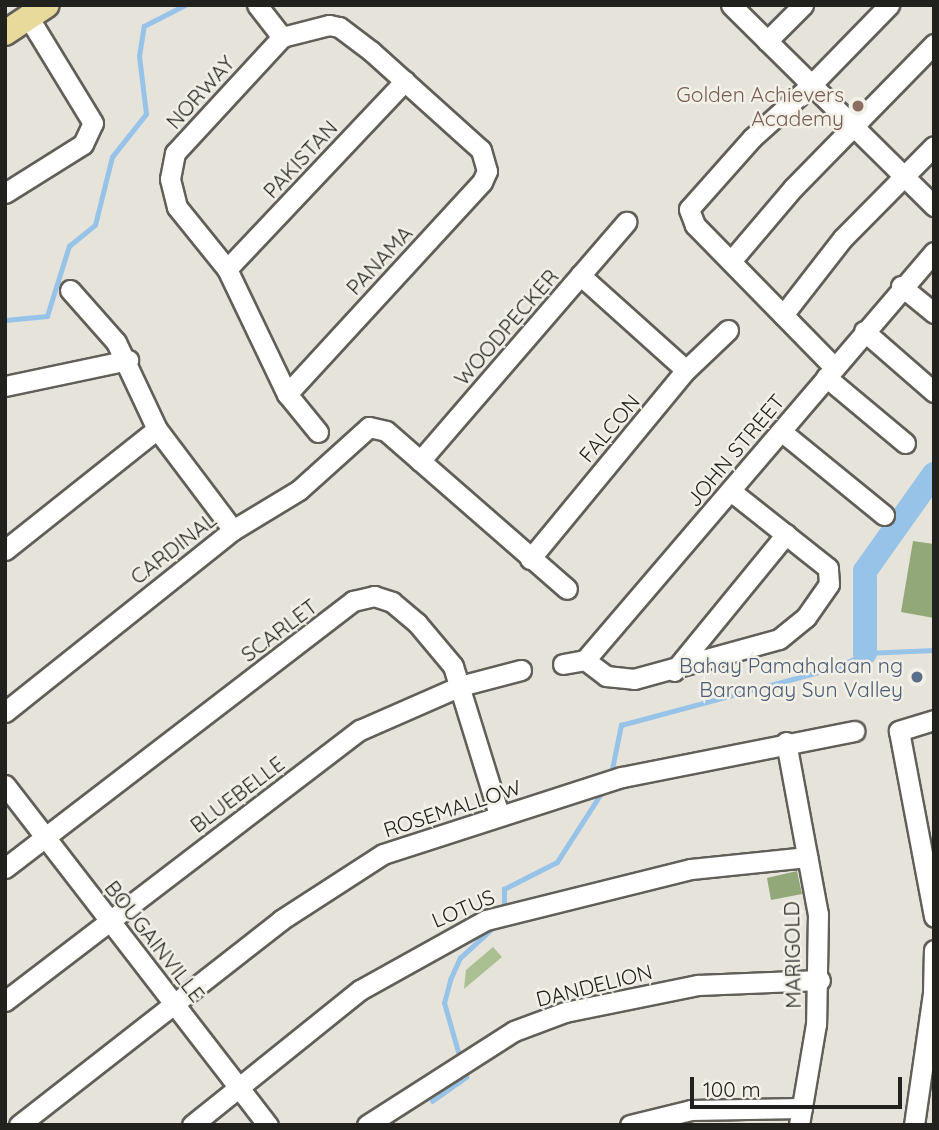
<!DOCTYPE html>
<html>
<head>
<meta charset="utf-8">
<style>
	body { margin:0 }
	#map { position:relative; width:939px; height:1130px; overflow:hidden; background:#e5e3da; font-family:Quicksand,sans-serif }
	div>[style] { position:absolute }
	.green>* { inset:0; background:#aac092 }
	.forest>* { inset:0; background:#92a879 }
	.stream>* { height:4.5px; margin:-2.25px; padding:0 2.25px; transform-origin:2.25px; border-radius:2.25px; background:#97c3e8 }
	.river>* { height:24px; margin:-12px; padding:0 12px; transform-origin:12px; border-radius:12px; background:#97c3e8 }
	.roads { filter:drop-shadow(2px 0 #615f58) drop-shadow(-2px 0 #615f58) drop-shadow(0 2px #615f58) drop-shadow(0 -2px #615f58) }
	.minor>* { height:19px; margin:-9.5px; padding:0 9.5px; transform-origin:9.5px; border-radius:9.5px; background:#fff }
	.major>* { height:24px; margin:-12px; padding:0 12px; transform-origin:12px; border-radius:12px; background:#e8da9b }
	.dots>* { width:19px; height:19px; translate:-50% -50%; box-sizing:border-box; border:4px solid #f2f0e7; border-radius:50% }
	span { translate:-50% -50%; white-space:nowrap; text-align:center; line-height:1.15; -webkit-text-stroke:5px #f2f0e7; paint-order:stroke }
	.street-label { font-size:21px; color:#21211e }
	.education-label { font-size:21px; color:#785e54 }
	.right { translate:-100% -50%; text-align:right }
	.service-label { font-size:21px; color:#4e5e75 }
	.frame { position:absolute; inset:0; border:7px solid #21211e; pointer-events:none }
	.scale { position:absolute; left:690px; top:1077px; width:212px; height:32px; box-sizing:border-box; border:4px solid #21211e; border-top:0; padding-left:9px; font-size:21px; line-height:24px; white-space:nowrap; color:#21211e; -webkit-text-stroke:5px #f2f0e7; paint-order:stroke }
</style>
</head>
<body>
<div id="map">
	<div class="green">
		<div style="clip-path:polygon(493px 947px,502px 957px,464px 989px,466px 970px)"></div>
	</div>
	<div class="forest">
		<div style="clip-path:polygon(913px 541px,934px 544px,934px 618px,901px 612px)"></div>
		<div style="clip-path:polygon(797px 871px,802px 894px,771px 900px,767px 878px)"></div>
	</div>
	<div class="stream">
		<div style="left:5px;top:320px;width:42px;rotate:-5.4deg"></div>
		<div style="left:47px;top:316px;width:73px;rotate:-72.6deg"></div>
		<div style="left:69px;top:246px;width:33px;rotate:-39deg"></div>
		<div style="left:95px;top:225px;width:70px;rotate:-76deg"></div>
		<div style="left:112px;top:157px;width:55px;rotate:-51.7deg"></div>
		<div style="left:146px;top:114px;width:58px;rotate:-96.9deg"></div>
		<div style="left:139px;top:56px;width:30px;rotate:-81deg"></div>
		<div style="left:144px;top:26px;width:46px;rotate:-27.1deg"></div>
		<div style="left:611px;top:774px;width:50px;rotate:-78.5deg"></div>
		<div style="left:621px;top:725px;width:225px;rotate:-15deg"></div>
		<div style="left:838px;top:667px;width:30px;rotate:-27deg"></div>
		<div style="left:865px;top:653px;width:69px;rotate:-2.5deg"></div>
		<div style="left:504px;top:908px;width:19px;rotate:-90deg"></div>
		<div style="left:504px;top:889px;width:59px;rotate:-27deg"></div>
		<div style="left:557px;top:862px;width:83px;rotate:-57.3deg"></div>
		<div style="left:460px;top:1059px;width:58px;rotate:-105.9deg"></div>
		<div style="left:444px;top:1003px;width:24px;rotate:-75deg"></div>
		<div style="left:450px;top:980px;width:24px;rotate:-66deg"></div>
		<div style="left:460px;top:958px;width:52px;rotate:-42.6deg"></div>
		<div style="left:432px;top:1101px;width:42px;rotate:-35.2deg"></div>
		<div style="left:466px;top:1077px;width:6px;rotate:-108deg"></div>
	</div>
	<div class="river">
		<div style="left:865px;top:653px;width:82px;rotate:-90deg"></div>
		<div style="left:865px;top:571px;width:119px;rotate:-54.6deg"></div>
	</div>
	<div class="roads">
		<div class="minor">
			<div style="left:257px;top:5px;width:41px;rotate:52deg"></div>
			<div style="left:731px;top:5px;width:286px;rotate:44.7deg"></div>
			<div style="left:767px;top:41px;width:51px;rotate:-45deg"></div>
			<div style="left:5px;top:193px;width:92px;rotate:-32.1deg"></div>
			<div style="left:83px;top:144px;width:23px;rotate:-65deg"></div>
			<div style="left:93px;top:123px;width:123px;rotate:-121.4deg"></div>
			<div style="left:731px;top:261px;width:96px;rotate:-49.7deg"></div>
			<div style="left:793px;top:188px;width:202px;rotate:-45.6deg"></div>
			<div style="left:227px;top:269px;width:259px;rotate:-46.6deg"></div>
			<div style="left:580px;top:275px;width:142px;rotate:41.9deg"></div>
			<div style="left:901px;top:286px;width:43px;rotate:39.3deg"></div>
			<div style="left:70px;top:290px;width:69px;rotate:48.5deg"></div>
			<div style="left:116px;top:342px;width:96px;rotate:64.8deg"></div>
			<div style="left:157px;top:429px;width:126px;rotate:53deg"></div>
			<div style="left:783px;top:315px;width:98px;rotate:-52.1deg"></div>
			<div style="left:843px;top:238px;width:129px;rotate:-45.3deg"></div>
			<div style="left:864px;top:331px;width:93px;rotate:41.1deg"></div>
			<div style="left:834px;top:367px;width:199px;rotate:-134.4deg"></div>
			<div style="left:695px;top:225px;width:17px;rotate:-111deg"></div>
			<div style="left:689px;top:209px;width:95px;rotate:-48.4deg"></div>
			<div style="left:752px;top:138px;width:79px;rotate:-41.9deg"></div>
			<div style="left:811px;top:85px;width:112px;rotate:-45.7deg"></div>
			<div style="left:826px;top:377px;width:103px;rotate:39.9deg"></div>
			<div style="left:5px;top:386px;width:126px;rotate:-11.9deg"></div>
			<div style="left:287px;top:394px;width:288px;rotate:-47.4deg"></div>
			<div style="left:482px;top:182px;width:12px;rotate:-66deg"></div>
			<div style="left:487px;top:171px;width:22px;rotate:-106deg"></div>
			<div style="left:481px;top:150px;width:148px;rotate:-138deg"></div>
			<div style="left:371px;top:51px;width:40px;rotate:-143deg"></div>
			<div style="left:339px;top:27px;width:10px;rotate:-169deg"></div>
			<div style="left:329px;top:25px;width:49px;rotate:165.7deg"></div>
			<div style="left:282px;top:37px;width:158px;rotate:132.7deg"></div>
			<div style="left:175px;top:153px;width:26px;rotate:101deg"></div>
			<div style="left:170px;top:179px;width:29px;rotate:76deg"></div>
			<div style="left:177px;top:207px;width:80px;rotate:51.1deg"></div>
			<div style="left:227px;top:269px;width:139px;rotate:64.4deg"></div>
			<div style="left:287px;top:394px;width:49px;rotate:50.8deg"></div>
			<div style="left:781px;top:431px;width:133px;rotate:39.2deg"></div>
			<div style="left:420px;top:461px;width:316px;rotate:-49.2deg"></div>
			<div style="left:5px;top:550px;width:194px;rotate:-38.5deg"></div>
			<div style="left:530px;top:559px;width:245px;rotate:-50.5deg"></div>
			<div style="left:686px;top:370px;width:58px;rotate:-43.6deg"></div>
			<div style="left:585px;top:660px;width:26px;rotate:37deg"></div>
			<div style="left:606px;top:676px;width:28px;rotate:6deg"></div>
			<div style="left:634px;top:679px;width:150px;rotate:-15.4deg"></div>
			<div style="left:779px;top:639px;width:35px;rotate:-39deg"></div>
			<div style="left:806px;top:617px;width:40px;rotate:-55.1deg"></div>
			<div style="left:829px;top:584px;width:16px;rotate:-94deg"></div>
			<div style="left:828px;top:568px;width:124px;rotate:-141.6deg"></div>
			<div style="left:563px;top:664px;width:22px;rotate:-10deg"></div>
			<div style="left:585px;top:660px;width:537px;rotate:-49.46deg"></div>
			<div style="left:674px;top:671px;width:177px;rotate:-50.7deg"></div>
			<div style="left:5px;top:712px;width:292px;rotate:-38.6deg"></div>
			<div style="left:233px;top:530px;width:77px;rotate:-31.2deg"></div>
			<div style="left:299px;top:490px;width:94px;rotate:-42deg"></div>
			<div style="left:369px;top:427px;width:17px;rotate:13deg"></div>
			<div style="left:386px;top:431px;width:240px;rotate:41.1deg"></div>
			<div style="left:934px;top:720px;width:37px;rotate:163deg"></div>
			<div style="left:899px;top:731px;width:189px;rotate:79.3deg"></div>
			<div style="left:786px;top:742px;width:175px;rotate:79.5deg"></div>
			<div style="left:818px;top:914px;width:110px;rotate:91deg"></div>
			<div style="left:816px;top:1024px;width:102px;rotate:99.6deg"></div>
			<div style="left:5px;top:785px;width:430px;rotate:52.3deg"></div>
			<div style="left:5px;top:868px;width:439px;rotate:-37.5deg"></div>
			<div style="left:353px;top:601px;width:22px;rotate:-13deg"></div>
			<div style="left:374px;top:596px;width:19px;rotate:18deg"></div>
			<div style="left:392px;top:602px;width:33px;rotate:40deg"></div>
			<div style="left:417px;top:623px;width:56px;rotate:50.1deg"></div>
			<div style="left:453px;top:666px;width:156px;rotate:72.8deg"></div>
			<div style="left:5px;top:1001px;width:447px;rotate:-37.4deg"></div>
			<div style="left:360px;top:730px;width:109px;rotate:-23.7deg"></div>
			<div style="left:460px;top:686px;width:63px;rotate:-14.7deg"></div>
			<div style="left:19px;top:1125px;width:333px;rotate:-38deg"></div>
			<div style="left:281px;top:920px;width:121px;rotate:-32.9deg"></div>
			<div style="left:383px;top:854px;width:251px;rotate:-17.9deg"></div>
			<div style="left:622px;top:777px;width:237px;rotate:-11.2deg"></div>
			<div style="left:192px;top:1125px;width:216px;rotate:-38.8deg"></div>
			<div style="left:360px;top:990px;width:144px;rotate:-29.1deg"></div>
			<div style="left:486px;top:920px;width:211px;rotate:-14deg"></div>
			<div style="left:691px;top:869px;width:117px;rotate:-5.9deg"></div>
			<div style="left:367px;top:1125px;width:174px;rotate:-32.6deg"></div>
			<div style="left:514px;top:1031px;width:54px;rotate:-20.4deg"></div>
			<div style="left:565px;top:1012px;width:136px;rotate:-11.5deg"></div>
			<div style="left:698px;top:985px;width:122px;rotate:-2.3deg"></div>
			<div style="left:630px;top:1125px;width:63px;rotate:-13.8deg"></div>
			<div style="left:691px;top:1110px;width:111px;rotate:-1deg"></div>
			<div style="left:914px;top:1125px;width:133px;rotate:-81.8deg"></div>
			<div style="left:933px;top:993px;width:43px;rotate:-88.7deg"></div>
		</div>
		<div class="major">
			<div style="left:5px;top:33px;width:50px;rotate:-33.7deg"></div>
		</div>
	</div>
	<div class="dots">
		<div style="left:858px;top:106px;background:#8d6e63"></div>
		<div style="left:917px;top:677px;background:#5c6f8a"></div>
	</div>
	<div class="street-label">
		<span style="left:200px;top:92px;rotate:-48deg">NORWAY</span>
		<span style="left:300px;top:159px;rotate:-47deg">PAKISTAN</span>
		<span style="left:379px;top:260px;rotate:-47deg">PANAMA</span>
		<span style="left:506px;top:327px;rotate:-49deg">WOODPECKER</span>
		<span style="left:609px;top:428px;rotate:-50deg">FALCON</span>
		<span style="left:735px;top:450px;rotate:-50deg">JOHN STREET</span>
		<span style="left:173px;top:548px;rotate:-38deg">CARDINAL</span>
		<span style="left:279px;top:630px;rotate:-37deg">SCARLET</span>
		<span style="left:237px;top:794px;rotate:-37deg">BLUEBELLE</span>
		<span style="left:452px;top:808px;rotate:-18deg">ROSEMALLOW</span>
		<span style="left:463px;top:908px;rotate:-23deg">LOTUS</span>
		<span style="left:155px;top:941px;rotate:52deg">BOUGAINVILLE</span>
		<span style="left:792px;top:955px;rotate:-91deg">MARIGOLD</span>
		<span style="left:594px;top:985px;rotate:-14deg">DANDELION</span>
	</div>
	<div class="education-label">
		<span class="right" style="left:844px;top:106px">Golden Achievers<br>Academy</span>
	</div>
	<div class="service-label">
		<span class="right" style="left:903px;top:677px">Bahay Pamahalaan ng<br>Barangay Sun Valley</span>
	</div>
	<div class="frame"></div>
	<div class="scale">100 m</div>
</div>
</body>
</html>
